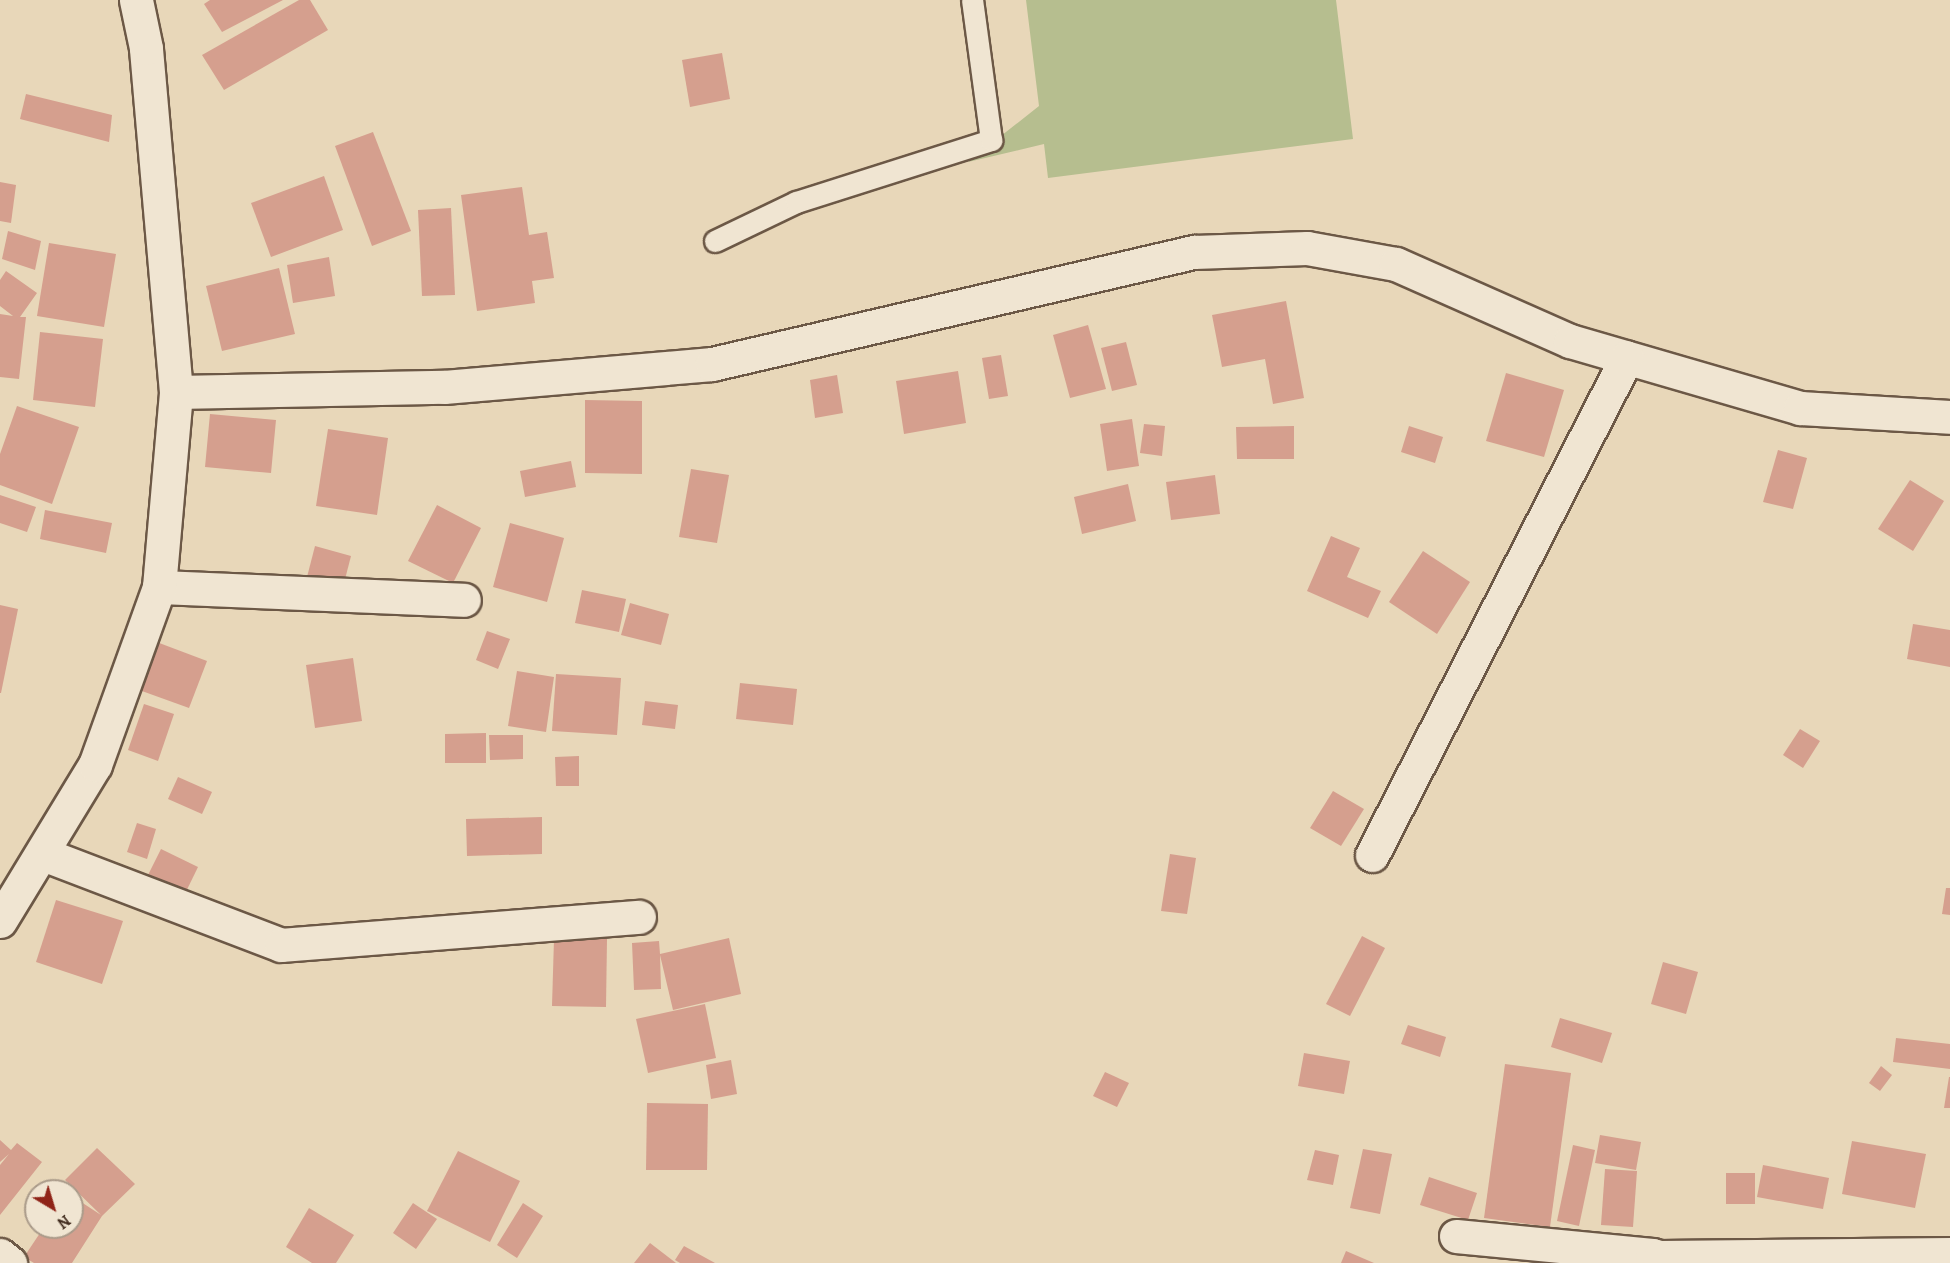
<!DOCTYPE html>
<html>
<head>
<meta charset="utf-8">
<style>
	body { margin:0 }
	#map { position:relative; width:1950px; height:1263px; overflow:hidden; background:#e8d7b9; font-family:Alegreya,serif }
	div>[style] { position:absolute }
	.green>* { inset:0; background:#b6be8f }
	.building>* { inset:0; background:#d59f8e }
	.roads { filter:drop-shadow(2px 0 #6c5846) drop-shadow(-2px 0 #6c5846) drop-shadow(0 2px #6c5846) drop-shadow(0 -2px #6c5846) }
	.service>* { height:21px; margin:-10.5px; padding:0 10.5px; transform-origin:10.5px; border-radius:10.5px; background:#f0e5d2 }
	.minor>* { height:33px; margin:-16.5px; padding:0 16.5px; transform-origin:16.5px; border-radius:16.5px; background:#f0e5d2 }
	span { translate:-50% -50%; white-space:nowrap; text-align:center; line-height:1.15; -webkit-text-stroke:6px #f0e5d2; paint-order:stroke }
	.north { position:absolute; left:24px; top:1179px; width:60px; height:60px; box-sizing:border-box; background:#f0e5d2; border:2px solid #aa9b8a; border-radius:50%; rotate:142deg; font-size:16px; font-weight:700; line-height:24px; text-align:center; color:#422d1f }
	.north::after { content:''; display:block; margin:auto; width:21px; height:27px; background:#8f2418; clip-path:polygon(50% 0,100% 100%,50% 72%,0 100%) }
</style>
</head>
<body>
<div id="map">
	<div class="green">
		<div style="clip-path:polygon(1026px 0,1336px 0,1353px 139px,1048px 178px,1044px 144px,968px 162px,1039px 106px)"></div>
	</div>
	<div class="building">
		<div style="clip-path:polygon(210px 0,283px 0,222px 32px,204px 4px)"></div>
		<div style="clip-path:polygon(299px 0,310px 0,328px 30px,224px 90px,202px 55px)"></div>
		<div style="clip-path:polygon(722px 53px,730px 99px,690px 107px,682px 60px)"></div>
		<div style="clip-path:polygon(26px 94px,112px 115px,109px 142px,20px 119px)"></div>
		<div style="clip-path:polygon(373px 132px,411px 231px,372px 246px,335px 146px)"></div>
		<div style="clip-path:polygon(324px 176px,343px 230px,271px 257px,251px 203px)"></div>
		<div style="clip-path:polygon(0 182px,16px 185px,11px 223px,0 221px)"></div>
		<div style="clip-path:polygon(522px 187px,529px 235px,547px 232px,554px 278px,532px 281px,535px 303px,477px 311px,461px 195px)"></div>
		<div style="clip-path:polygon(451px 208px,455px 295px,422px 296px,418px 210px)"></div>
		<div style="clip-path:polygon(8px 231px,41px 241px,35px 270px,2px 259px)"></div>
		<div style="clip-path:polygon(49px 243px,116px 254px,104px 327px,37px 316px)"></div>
		<div style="clip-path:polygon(329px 257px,335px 296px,293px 303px,287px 265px)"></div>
		<div style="clip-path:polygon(279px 268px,295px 334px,222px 351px,206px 286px)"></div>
		<div style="clip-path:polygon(6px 271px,37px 293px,20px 317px,26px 317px,19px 379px,0 377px,0 314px,13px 316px,0 306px,0 280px)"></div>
		<div style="clip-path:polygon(1286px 301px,1304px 398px,1273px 404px,1265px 359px,1222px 367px,1212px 315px)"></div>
		<div style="clip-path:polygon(1088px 325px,1106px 389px,1070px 398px,1053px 335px)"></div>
		<div style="clip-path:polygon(40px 332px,103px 339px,95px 407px,33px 400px)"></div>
		<div style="clip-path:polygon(1126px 342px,1137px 385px,1112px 391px,1101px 348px)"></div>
		<div style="clip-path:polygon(1001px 355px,1008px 396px,989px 399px,982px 358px)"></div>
		<div style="clip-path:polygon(958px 371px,966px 423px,904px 434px,896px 381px)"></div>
		<div style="clip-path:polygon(1506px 373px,1564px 390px,1544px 457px,1486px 441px)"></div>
		<div style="clip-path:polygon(837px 375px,843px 413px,815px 418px,810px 380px)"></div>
		<div style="clip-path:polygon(585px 400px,642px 401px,642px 474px,585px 473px)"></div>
		<div style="clip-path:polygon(17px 406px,79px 427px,52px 504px,0 485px,0 454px)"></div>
		<div style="clip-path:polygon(210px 414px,276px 420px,271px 473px,205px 467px)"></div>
		<div style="clip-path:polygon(1132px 419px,1139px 466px,1107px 471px,1100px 424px)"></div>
		<div style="clip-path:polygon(1144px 424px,1165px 426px,1162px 456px,1140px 453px)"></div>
		<div style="clip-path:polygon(1294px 426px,1294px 459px,1237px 459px,1236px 427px)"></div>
		<div style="clip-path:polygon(1409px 426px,1443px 437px,1435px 463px,1401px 452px)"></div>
		<div style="clip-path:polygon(328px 429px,388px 438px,377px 515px,316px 506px)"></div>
		<div style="clip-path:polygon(1778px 450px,1807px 458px,1793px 509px,1763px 502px)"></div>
		<div style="clip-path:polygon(571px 461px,576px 487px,525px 497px,520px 471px)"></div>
		<div style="clip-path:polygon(691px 469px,729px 475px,717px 543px,679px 537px)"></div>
		<div style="clip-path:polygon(1215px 475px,1220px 514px,1171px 520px,1166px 482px)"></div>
		<div style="clip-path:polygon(1910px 480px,1944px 501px,1913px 551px,1878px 529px)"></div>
		<div style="clip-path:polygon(1128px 484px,1136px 521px,1082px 534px,1074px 497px)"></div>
		<div style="clip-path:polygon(0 495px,36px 507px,27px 532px,0 523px)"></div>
		<div style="clip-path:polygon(437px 505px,481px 528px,453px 583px,408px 561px)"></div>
		<div style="clip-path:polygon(45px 510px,112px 523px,106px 553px,40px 539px)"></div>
		<div style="clip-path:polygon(510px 523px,564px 538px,547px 602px,493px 587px)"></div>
		<div style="clip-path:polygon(1331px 536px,1360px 548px,1347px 577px,1381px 591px,1368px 618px,1307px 591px)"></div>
		<div style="clip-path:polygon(315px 546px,351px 556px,343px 587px,307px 577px)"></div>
		<div style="clip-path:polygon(1423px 551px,1470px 582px,1437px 634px,1389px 602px)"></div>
		<div style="clip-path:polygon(582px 590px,626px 599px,619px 632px,575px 623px)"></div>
		<div style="clip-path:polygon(630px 603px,669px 614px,661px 645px,621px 635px)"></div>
		<div style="clip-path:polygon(0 605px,18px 609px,1px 693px,0 693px)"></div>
		<div style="clip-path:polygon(1913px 624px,1950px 630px,1950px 667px,1907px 659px)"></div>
		<div style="clip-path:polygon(487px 631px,510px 639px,498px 669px,476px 660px)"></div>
		<div style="clip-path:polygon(146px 638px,207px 661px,189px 708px,128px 686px)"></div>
		<div style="clip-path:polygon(353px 658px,362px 721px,315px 728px,306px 665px)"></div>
		<div style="clip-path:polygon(517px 671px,554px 677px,546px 732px,508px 726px)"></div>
		<div style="clip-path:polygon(556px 674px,621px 678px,617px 735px,552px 731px)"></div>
		<div style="clip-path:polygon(740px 683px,797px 689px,793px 725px,736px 719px)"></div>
		<div style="clip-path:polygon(645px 701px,678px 705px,675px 729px,642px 725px)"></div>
		<div style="clip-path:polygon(144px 704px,174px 714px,158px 761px,128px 750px)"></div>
		<div style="clip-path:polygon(1800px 729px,1820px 741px,1803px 768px,1783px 755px)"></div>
		<div style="clip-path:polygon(486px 733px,486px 763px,445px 763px,445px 734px)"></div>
		<div style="clip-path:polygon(489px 735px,523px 735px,523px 759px,490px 760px)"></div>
		<div style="clip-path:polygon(579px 756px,579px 786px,556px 786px,555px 757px)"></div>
		<div style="clip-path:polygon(178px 777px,212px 792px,202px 814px,168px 799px)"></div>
		<div style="clip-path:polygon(1333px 791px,1364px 809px,1341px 846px,1310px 828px)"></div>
		<div style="clip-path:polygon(542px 817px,542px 854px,467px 856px,466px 819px)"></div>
		<div style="clip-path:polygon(137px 823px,156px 829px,147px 859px,127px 852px)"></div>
		<div style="clip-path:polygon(161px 849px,198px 867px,180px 904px,143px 885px)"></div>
		<div style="clip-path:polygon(1170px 854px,1196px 858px,1187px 914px,1161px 911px)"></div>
		<div style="clip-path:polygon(1946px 888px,1950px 888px,1950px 915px,1942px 914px)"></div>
		<div style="clip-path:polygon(56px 900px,123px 921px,102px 984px,36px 962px)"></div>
		<div style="clip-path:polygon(1362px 936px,1385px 948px,1350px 1016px,1326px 1004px)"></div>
		<div style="clip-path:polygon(729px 938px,741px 994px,673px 1010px,660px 955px,661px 989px,634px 990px,632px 943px,659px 941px,660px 954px)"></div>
		<div style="clip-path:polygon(554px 939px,607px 939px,606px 1007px,552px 1006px)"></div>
		<div style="clip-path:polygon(1663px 962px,1698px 972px,1686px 1014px,1651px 1004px)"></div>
		<div style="clip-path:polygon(705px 1004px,716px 1058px,648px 1073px,636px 1019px)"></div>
		<div style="clip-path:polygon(1560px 1018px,1612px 1033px,1602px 1063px,1551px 1047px)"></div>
		<div style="clip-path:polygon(1408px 1025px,1446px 1037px,1440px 1057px,1401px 1044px)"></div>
		<div style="clip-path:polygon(1896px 1038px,1950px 1044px,1950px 1069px,1893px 1062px)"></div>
		<div style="clip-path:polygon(1304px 1053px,1350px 1061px,1344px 1094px,1298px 1086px)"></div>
		<div style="clip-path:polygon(731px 1060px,737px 1094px,711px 1099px,706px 1065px)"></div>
		<div style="clip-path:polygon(1505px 1064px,1571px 1073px,1550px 1227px,1484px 1218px)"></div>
		<div style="clip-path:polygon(1881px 1066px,1892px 1075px,1880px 1091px,1869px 1083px)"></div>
		<div style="clip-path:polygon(1105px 1072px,1129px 1083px,1117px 1107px,1093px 1096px)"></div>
		<div style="clip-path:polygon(1949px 1077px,1950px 1077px,1950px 1108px,1944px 1108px)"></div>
		<div style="clip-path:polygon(647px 1103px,708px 1104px,707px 1170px,646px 1170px)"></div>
		<div style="clip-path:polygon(1600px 1135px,1641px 1142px,1636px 1170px,1595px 1163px)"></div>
		<div style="clip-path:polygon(0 1140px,11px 1150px,17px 1143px,42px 1162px,0 1215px,0 1165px,9px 1154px,0 1162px)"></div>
		<div style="clip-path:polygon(1852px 1141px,1926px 1154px,1915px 1208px,1842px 1194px)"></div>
		<div style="clip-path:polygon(1573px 1145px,1595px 1150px,1579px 1226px,1557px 1221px)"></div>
		<div style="clip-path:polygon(97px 1148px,135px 1184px,102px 1216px,72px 1263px,34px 1263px,24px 1257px,44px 1227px,72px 1227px,72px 1196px,101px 1215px,65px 1180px)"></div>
		<div style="clip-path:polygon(1363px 1149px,1392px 1154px,1380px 1214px,1350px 1208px)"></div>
		<div style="clip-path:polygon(1315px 1150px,1339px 1155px,1333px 1185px,1307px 1180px)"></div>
		<div style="clip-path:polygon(458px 1151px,520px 1181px,490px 1242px,427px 1211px)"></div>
		<div style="clip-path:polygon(1763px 1165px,1829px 1178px,1823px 1209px,1757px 1197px)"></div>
		<div style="clip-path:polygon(1605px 1169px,1637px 1171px,1633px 1227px,1601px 1225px)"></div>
		<div style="clip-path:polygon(1726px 1173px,1755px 1173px,1755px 1204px,1726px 1204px)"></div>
		<div style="clip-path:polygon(1429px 1177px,1477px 1193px,1468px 1220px,1420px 1205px)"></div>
		<div style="clip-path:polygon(413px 1203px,437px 1219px,416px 1249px,393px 1233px)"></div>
		<div style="clip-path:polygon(523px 1203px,543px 1216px,517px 1258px,497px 1245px)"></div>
		<div style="clip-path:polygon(309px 1208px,354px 1235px,336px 1263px,312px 1263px,286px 1247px)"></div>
		<div style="clip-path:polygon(650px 1243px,676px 1263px,634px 1263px)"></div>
		<div style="clip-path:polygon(684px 1246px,715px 1263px,680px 1263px,675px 1260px)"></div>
		<div style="clip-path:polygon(1346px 1251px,1374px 1263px,1341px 1263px)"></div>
	</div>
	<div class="roads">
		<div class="service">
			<div style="left:715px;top:241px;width:90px;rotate:-25.7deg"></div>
			<div style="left:796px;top:202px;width:205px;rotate:-17.6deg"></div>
			<div style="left:991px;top:140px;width:141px;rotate:-97.7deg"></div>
		</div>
		<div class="minor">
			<div style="left:176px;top:392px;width:268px;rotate:-1.1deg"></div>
			<div style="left:444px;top:387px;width:269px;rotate:-4.9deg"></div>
			<div style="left:712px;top:364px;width:495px;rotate:-13.1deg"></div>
			<div style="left:1194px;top:252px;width:113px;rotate:-2deg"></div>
			<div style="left:1307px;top:248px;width:90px;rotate:10.2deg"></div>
			<div style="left:1396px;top:264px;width:190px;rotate:23.9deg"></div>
			<div style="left:1570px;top:341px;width:240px;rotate:16.2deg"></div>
			<div style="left:1800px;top:408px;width:150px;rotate:3.4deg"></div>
			<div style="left:159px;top:587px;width:305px;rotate:2.4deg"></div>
			<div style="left:43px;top:854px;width:255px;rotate:20.9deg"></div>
			<div style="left:281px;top:945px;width:359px;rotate:-4.5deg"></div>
			<div style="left:1372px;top:855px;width:559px;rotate:-62.89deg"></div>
			<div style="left:0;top:921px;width:183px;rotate:-58.7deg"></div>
			<div style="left:95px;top:765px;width:189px;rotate:-70.2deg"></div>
			<div style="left:159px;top:587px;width:196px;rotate:-85deg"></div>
			<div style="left:176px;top:392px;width:345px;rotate:-95deg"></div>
			<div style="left:146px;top:48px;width:49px;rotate:-101.8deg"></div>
			<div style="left:1456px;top:1236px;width:197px;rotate:5.5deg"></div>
			<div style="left:1652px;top:1255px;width:8px;rotate:14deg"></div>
			<div style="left:1660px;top:1257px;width:6px;rotate:99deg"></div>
			<div style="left:0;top:1255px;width:13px;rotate:39deg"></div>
			<div style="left:1660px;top:1257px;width:290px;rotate:-0.6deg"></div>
		</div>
	</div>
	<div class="north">N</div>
</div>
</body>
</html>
